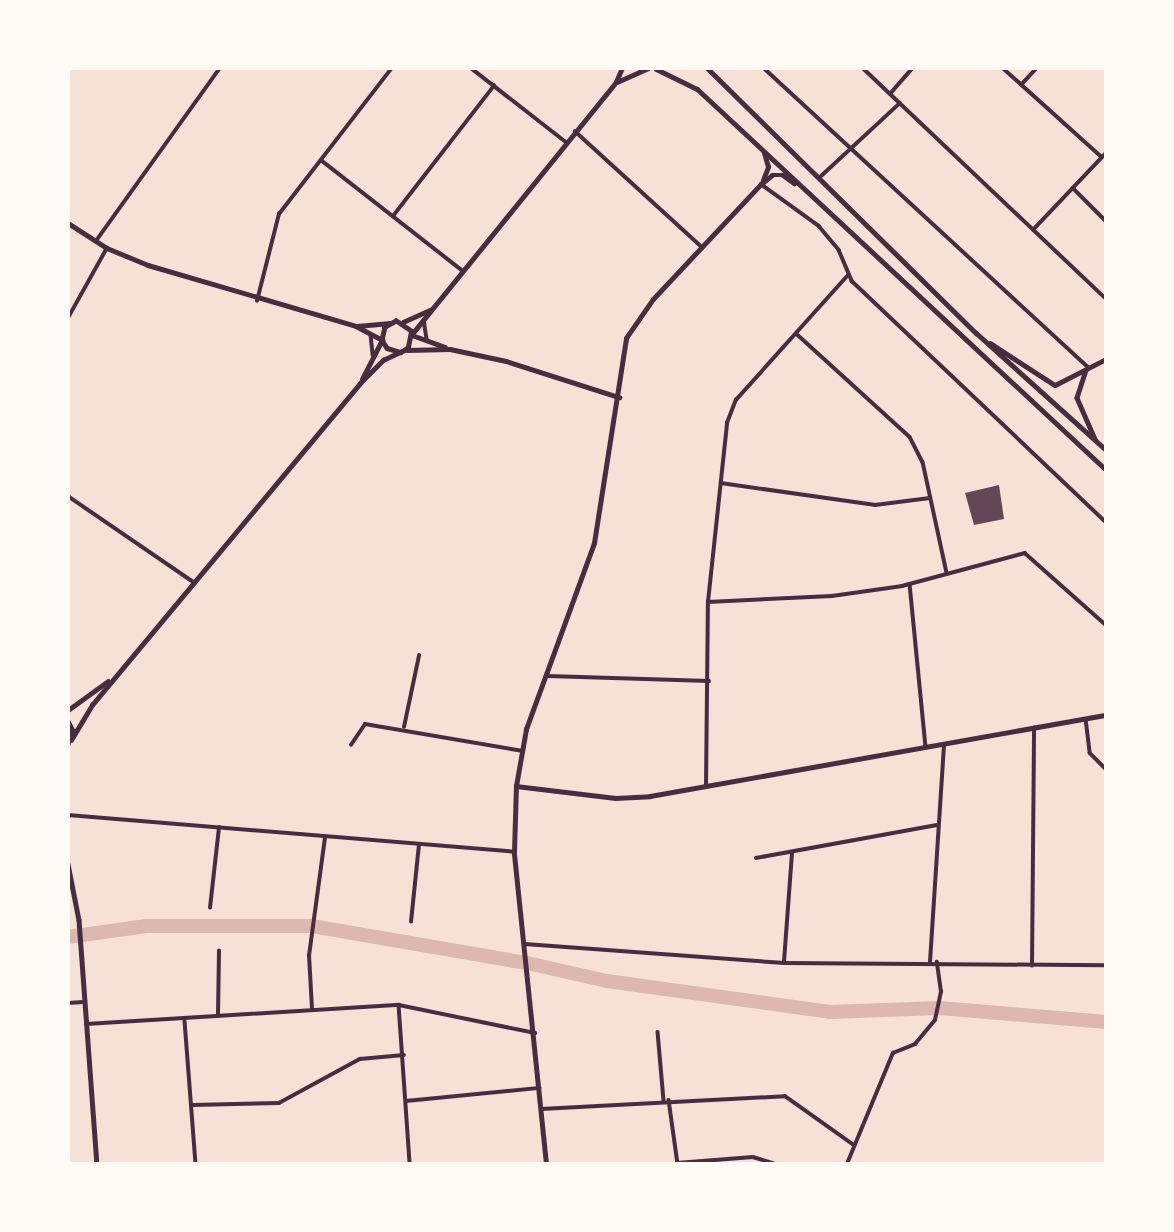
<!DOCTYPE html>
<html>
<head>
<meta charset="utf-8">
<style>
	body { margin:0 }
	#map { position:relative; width:1174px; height:1232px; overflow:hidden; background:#f7e1d7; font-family:"Libre Baskerville",serif }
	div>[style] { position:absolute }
	.river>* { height:14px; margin:-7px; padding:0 7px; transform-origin:7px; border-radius:7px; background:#dcb8b0 }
	.building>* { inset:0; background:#644757 }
	.minor>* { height:3.5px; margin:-1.75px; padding:0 1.75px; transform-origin:1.75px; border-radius:1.75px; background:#4a2c40 }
	.tertiary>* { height:4.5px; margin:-2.25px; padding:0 2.25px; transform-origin:2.25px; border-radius:2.25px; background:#4a2c40 }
	.primary>* { height:5px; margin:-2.5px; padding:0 2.5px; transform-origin:2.5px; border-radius:2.5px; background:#4a2c40 }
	span { translate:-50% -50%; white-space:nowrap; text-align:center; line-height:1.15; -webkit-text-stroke:6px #fffaf5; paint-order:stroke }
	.frame { position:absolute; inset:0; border:70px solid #fffaf5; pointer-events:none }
</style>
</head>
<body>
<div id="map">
	<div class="river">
		<div style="left:68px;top:937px;width:79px;rotate:-8deg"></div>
		<div style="left:146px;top:926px;width:166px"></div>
		<div style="left:312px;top:926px;width:218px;rotate:9.8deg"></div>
		<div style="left:527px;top:963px;width:82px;rotate:12.7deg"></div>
		<div style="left:607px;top:981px;width:225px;rotate:7.9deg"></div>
		<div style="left:830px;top:1012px;width:109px;rotate:-2.1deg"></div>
		<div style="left:939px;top:1008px;width:168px;rotate:4.8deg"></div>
	</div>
	<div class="building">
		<div style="clip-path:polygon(999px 485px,1004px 519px,974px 525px,965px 493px)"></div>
	</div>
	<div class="minor">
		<div style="left:471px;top:68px;width:120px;rotate:37.9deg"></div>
		<div style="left:764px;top:68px;width:442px;rotate:42.7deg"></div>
		<div style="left:863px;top:68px;width:335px;rotate:43.5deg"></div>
		<div style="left:1003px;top:68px;width:133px;rotate:42deg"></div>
		<div style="left:1021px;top:85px;width:23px;rotate:-47deg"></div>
		<div style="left:890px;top:94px;width:35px;rotate:-49deg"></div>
		<div style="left:575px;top:131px;width:172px;rotate:42.4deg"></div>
		<div style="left:321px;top:160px;width:180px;rotate:38deg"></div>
		<div style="left:819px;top:178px;width:110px;rotate:-42.8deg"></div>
		<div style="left:761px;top:184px;width:72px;rotate:35.9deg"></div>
		<div style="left:819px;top:226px;width:31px;rotate:50deg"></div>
		<div style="left:839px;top:250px;width:34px;rotate:67deg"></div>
		<div style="left:852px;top:281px;width:350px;rotate:43.5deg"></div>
		<div style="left:1073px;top:188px;width:47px;rotate:45deg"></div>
		<div style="left:393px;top:216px;width:165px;rotate:-52.2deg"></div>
		<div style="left:1033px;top:230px;width:106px;rotate:-46.5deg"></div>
		<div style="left:96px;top:241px;width:213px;rotate:-54.4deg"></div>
		<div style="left:257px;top:301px;width:90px;rotate:-75.8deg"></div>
		<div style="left:279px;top:214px;width:185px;rotate:-52.3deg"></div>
		<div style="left:68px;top:318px;width:80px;rotate:-60.9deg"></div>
		<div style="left:424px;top:320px;width:19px;rotate:81deg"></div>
		<div style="left:371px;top:335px;width:20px;rotate:84deg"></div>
		<div style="left:798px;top:335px;width:151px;rotate:42.3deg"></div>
		<div style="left:910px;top:437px;width:28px;rotate:63deg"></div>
		<div style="left:923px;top:462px;width:114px;rotate:77.8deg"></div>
		<div style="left:721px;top:483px;width:156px;rotate:8.1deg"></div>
		<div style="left:875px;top:505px;width:55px;rotate:-7.3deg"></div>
		<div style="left:68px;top:496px;width:154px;rotate:34.4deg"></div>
		<div style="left:910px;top:584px;width:163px;rotate:84.4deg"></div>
		<div style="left:708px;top:602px;width:124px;rotate:-2.8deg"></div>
		<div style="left:832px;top:596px;width:71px;rotate:-8.1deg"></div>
		<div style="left:902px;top:586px;width:127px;rotate:-15deg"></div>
		<div style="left:1025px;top:553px;width:108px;rotate:41.6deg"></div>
		<div style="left:548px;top:676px;width:161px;rotate:1.8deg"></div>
		<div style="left:1086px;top:719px;width:34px;rotate:83deg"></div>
		<div style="left:1090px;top:753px;width:23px;rotate:45deg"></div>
		<div style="left:404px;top:727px;width:73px;rotate:-78.1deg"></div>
		<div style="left:351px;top:745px;width:25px;rotate:-56deg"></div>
		<div style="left:365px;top:724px;width:160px;rotate:9.7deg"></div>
		<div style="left:706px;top:786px;width:184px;rotate:-89.4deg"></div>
		<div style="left:708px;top:602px;width:180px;rotate:-83.9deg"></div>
		<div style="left:727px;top:423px;width:25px;rotate:-69deg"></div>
		<div style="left:736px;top:400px;width:168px;rotate:-48.1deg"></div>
		<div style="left:68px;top:815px;width:448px;rotate:4.7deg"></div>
		<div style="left:756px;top:858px;width:185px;rotate:-10.3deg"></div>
		<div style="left:210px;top:908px;width:81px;rotate:-83.6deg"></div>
		<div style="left:411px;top:922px;width:77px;rotate:-84.1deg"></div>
		<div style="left:525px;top:944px;width:260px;rotate:4.2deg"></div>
		<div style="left:784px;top:963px;width:322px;rotate:0.4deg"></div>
		<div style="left:784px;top:962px;width:109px;rotate:-85.8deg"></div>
		<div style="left:930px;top:962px;width:218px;rotate:-86.3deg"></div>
		<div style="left:1032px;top:966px;width:238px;rotate:-89.5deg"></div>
		<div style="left:68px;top:1003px;width:15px;rotate:-4deg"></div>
		<div style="left:399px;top:1005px;width:159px;rotate:86deg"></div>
		<div style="left:312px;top:1009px;width:53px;rotate:-93.2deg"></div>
		<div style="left:309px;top:956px;width:120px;rotate:-82.3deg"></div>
		<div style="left:218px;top:1015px;width:64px;rotate:-89.1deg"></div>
		<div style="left:185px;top:1021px;width:143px;rotate:85.6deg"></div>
		<div style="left:86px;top:1024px;width:314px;rotate:-3.5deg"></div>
		<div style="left:399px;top:1005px;width:139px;rotate:11.6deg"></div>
		<div style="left:658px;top:1032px;width:68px;rotate:85deg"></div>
		<div style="left:669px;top:1100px;width:65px;rotate:82deg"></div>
		<div style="left:406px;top:1101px;width:134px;rotate:-5.6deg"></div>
		<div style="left:193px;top:1105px;width:86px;rotate:-1.3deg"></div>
		<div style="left:279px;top:1103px;width:92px;rotate:-28.5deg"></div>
		<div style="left:360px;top:1059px;width:44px;rotate:-5.2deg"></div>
		<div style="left:541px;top:1109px;width:244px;rotate:-3deg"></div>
		<div style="left:785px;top:1096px;width:85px;rotate:35.4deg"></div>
		<div style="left:677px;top:1163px;width:76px;rotate:-4.5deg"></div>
		<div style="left:753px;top:1157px;width:24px;rotate:17deg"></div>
		<div style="left:847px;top:1164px;width:120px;rotate:-67.5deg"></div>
		<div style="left:893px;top:1053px;width:24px;rotate:-22deg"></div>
		<div style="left:915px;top:1044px;width:31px;rotate:-50deg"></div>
		<div style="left:935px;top:1020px;width:29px;rotate:-78deg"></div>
		<div style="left:941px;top:992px;width:30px;rotate:-98deg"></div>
	</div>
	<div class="tertiary">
		<div style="left:617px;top:82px;width:34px;rotate:-24deg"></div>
		<div style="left:763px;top:180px;width:14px;rotate:-69deg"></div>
		<div style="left:768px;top:167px;width:15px;rotate:-106deg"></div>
		<div style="left:68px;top:223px;width:46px;rotate:32.7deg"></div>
		<div style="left:107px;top:248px;width:44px;rotate:22.5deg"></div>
		<div style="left:148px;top:265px;width:217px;rotate:16.3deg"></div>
		<div style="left:356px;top:326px;width:30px;rotate:28deg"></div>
		<div style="left:403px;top:322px;width:30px;rotate:-24deg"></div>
		<div style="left:357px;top:326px;width:33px;rotate:-5deg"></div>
		<div style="left:412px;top:334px;width:324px;rotate:-51deg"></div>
		<div style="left:616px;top:82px;width:15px;rotate:-67deg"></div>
		<div style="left:412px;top:335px;width:35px;rotate:20deg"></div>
		<div style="left:990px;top:343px;width:77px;rotate:32.9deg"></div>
		<div style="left:1055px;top:385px;width:57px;rotate:-27deg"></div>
		<div style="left:407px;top:350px;width:43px;rotate:-1.3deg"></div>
		<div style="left:450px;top:349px;width:57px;rotate:12.1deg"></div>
		<div style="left:506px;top:361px;width:119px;rotate:17.7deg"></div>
		<div style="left:1086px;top:370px;width:29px;rotate:108deg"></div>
		<div style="left:1077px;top:398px;width:45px;rotate:66.3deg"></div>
		<div style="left:362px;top:379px;width:44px;rotate:-62.9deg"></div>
		<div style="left:68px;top:710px;width:49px;rotate:-35.9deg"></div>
		<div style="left:68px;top:721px;width:11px;rotate:63deg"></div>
		<div style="left:73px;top:731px;width:14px;rotate:111deg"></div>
		<div style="left:71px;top:740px;width:41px;rotate:-59deg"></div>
		<div style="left:92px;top:705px;width:419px;rotate:-50.2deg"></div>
		<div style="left:360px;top:383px;width:33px;rotate:-45deg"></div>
		<div style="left:383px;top:360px;width:23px;rotate:-25deg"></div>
		<div style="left:404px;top:350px;width:5px;rotate:-37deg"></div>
		<div style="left:408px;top:347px;width:16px;rotate:-79deg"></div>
		<div style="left:411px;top:331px;width:18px;rotate:-146deg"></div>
		<div style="left:396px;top:321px;width:13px;rotate:151deg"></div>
		<div style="left:385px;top:327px;width:13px;rotate:103deg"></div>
		<div style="left:382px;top:340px;width:9px;rotate:58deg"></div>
		<div style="left:387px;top:348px;width:14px;rotate:17deg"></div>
		<div style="left:516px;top:786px;width:100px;rotate:6.9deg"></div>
		<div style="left:615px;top:798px;width:35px;rotate:-3deg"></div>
		<div style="left:650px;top:796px;width:463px;rotate:-10.1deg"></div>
		<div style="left:68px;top:864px;width:57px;rotate:78.9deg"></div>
		<div style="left:79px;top:920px;width:245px;rotate:85.8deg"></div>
		<div style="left:546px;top:1164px;width:314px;rotate:-95.9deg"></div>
		<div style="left:514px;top:852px;width:66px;rotate:-88.3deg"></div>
		<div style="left:516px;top:786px;width:58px;rotate:-80deg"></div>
		<div style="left:526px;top:729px;width:198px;rotate:-69.9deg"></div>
		<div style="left:594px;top:543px;width:207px;rotate:-81.1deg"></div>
		<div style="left:626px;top:338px;width:47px;rotate:-55.3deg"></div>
		<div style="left:653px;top:299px;width:158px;rotate:-46.8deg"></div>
		<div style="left:761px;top:184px;width:14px;rotate:-39deg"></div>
		<div style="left:772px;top:175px;width:11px"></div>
		<div style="left:783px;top:175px;width:14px;rotate:36deg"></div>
	</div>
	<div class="primary">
		<div style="left:707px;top:68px;width:378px;rotate:44.6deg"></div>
		<div style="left:976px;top:333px;width:175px;rotate:42deg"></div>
		<div style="left:656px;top:69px;width:46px;rotate:26deg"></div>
		<div style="left:697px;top:89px;width:559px;rotate:42.97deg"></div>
	</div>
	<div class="frame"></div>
</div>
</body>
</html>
